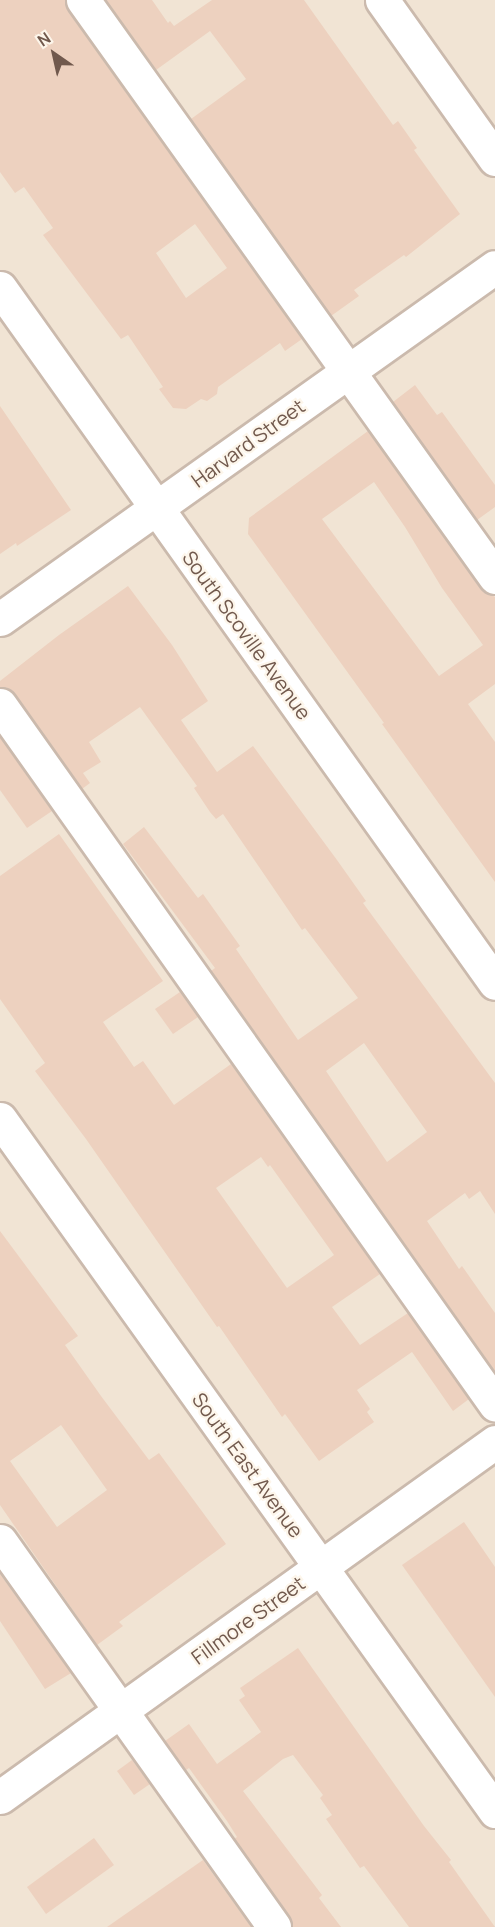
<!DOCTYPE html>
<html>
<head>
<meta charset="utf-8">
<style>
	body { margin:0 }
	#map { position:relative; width:495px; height:1927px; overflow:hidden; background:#faf2e5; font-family:Manrope,sans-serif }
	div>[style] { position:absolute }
	.residential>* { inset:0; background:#f1e4d4 }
	.building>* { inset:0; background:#edd1bf }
	.roads { filter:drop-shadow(2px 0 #cbbaad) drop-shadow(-2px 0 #cbbaad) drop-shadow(0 2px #cbbaad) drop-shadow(0 -2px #cbbaad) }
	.minor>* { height:33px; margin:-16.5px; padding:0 16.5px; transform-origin:16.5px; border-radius:16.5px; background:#fff }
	span { translate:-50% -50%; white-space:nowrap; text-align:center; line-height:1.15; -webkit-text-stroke:4.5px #fdf6eb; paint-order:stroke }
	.street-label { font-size:20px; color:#71594d }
	.north { position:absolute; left:24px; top:24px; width:60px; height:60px; -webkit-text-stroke:4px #fdf6eb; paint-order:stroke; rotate:326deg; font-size:16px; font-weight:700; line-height:24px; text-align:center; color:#71594d }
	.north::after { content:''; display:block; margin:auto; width:21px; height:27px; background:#71594d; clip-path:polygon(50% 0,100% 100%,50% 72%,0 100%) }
</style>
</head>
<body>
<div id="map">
	<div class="residential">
		<div style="clip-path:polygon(0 0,495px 0,495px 1927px,0 1927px)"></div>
	</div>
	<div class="building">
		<div style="clip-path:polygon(evenodd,0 0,65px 0,68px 11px,302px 339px,285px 351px,280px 343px,218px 387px,217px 394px,207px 401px,201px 399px,186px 409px,173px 408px,159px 389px,163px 387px,128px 335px,121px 339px,43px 235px,53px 228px,24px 187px,15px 193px,0 172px,0 0,195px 224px,227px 268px,186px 298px,156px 253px,195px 224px)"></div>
		<div style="clip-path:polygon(106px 0,152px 0,168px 23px,170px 21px,174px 26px,212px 0,304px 0,393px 125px,398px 121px,417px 148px,414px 150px,460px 214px,406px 257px,404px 255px,354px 290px,359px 296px,331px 316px,191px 119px,246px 79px,210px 31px,156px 70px)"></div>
		<div style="clip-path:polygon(415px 385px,437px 415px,442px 412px,495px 485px,495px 507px,477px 520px,393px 402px)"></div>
		<div style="clip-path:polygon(0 406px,71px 510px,17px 546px,16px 543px,0 554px)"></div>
		<div style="clip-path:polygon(evenodd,368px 431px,480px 588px,495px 597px,495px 684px,468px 704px,495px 742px,495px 882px,382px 724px,384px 723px,248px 534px,249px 518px,368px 431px,374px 482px,405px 527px,442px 588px,483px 645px,439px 676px,322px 519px,374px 482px)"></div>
		<div style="clip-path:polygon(evenodd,128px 586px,172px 645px,208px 701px,181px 720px,217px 772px,253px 746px,337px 860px,366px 901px,363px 903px,495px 1083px,495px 1214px,480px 1191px,469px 1199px,465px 1193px,427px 1221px,459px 1269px,462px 1266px,495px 1313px,495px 1372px,211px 971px,215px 968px,123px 844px,144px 827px,198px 898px,203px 894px,240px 946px,236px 949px,298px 1040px,358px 998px,305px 928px,302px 930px,223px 814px,216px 819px,210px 812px,194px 788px,197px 786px,140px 707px,89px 742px,101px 762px,83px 773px,90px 783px,82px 789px,15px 694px,8px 688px,0 687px,0 681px,59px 635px,128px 586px,364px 1043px,427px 1132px,387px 1162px,326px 1071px,364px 1043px)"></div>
		<div style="clip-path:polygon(0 737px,52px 811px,27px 828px,0 790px)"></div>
		<div style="clip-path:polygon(evenodd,59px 834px,163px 981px,103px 1022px,134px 1067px,143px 1061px,174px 1105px,231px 1064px,380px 1274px,332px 1307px,360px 1345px,408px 1313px,469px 1399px,453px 1411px,412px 1352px,357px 1390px,370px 1409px,367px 1412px,374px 1422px,319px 1461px,285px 1414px,282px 1417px,219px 1326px,217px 1327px,86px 1139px,35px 1071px,45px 1063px,0 999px,0 876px,59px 834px,261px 1157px,268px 1167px,270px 1165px,334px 1255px,287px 1288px,216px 1188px,261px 1157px)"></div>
		<div style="clip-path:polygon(180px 992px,198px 1017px,173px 1034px,155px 1009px)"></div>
		<div style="clip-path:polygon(evenodd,0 1231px,78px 1336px,65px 1345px,101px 1396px,149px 1460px,159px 1453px,226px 1544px,119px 1622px,123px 1626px,97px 1645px,0 1505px,0 1231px,61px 1425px,107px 1490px,57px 1527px,10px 1461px,61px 1425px)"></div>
		<div style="clip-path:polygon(464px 1522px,495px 1567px,495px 1697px,402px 1565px)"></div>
		<div style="clip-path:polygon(0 1574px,71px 1673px,45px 1689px,0 1621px)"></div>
		<div style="clip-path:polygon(298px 1648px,424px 1826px,451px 1860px,449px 1862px,495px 1927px,409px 1927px,364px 1866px,360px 1868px,326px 1819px,332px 1815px,320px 1798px,323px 1795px,293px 1755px,283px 1759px,243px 1791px,322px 1895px,319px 1898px,341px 1927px,292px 1927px,289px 1916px,234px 1839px,237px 1837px,227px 1821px,189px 1768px,186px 1770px,165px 1741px,189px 1724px,217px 1764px,261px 1732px,239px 1700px,245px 1696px,240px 1688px)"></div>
		<div style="clip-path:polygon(132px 1760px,150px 1784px,134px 1795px,117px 1771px)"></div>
		<div style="clip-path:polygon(94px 1838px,114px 1865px,46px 1914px,27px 1887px)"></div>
		<div style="clip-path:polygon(203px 1860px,251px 1927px,107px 1927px)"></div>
	</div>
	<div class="roads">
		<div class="minor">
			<div style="left:83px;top:0;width:709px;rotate:54.47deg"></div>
			<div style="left:382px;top:0;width:195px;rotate:54.6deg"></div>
			<div style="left:0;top:288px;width:853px;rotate:54.54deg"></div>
			<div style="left:0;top:619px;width:607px;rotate:-35.42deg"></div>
			<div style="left:0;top:705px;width:857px;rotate:54.7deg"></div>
			<div style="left:0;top:1119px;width:851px;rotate:54.42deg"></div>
			<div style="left:0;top:1541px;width:473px;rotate:54.6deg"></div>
			<div style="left:0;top:1797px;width:609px;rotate:-35.65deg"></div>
		</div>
	</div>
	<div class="street-label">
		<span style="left:248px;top:443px;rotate:-36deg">Harvard Street</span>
		<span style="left:247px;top:635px;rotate:54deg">South Scoville Avenue</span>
		<span style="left:248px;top:1465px;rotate:54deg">South East Avenue</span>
		<span style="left:248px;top:1620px;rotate:-36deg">Fillmore Street</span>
	</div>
	<div class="north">N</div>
</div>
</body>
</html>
